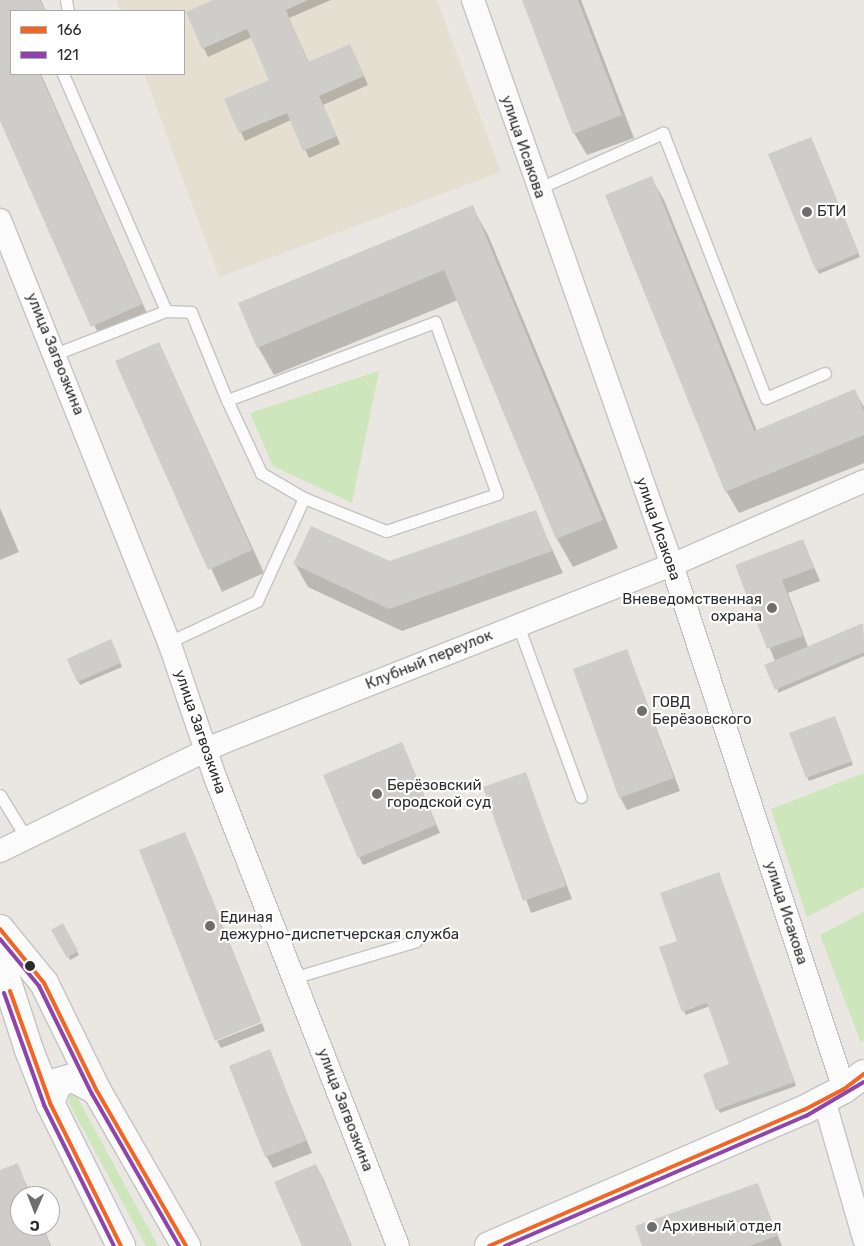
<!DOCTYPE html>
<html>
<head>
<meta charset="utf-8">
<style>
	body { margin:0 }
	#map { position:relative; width:864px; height:1246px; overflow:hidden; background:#eae7e2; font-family:Rubik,sans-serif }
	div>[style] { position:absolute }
	.education>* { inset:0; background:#e5dfd1 }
	.green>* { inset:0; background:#cde6bb }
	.shadow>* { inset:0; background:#0003 }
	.building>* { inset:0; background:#cfcdc9 }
	.roads { filter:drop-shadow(1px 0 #c4c3c3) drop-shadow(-1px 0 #c4c3c3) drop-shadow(0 1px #c4c3c3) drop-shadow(0 -1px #c4c3c3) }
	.service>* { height:11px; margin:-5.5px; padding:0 5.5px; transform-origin:5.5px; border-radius:5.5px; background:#fcfbfb }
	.minor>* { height:22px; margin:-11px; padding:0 11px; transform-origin:11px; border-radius:11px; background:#fcfbfb }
	.secondary>* { height:28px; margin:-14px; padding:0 14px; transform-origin:14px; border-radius:14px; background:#fcfbfb }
	.bus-1>* { height:4px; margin:-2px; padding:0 2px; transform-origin:2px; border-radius:2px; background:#f26522 }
	.bus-2>* { height:4px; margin:-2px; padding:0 2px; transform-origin:2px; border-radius:2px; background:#8e44ad }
	.dots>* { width:14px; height:14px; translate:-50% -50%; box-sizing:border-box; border:2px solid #fff; border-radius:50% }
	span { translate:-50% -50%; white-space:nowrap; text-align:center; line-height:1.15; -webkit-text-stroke:4.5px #fff; paint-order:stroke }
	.street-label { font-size:15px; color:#2d2d2d }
	.poi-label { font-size:15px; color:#2d2d2d }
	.left { translate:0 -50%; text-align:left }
	.right { translate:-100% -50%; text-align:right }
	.legend { position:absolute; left:10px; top:10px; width:175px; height:65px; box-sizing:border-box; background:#fff; border:1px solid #ababab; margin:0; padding:6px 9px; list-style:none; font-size:15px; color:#2d2d2d }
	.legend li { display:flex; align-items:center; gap:10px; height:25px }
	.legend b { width:25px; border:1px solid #ababab }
	.north { position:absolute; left:10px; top:1186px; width:50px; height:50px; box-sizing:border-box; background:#fff; border:1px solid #ababab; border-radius:50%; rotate:181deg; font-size:14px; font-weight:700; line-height:20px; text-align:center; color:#2d2d2d }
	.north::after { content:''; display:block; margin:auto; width:18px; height:22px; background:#6f6e6c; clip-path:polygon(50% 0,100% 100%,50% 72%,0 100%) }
</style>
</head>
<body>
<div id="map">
	<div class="education">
		<div style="clip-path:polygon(116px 0,437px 0,501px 172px,219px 277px,144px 74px,184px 74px,184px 11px,120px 11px)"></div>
	</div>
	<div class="green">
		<div style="clip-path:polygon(379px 371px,352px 503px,273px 466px,250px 413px)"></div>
		<div style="clip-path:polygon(864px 773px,864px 887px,807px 917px,771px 809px)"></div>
		<div style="clip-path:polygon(864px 912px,864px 1040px,861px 1043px,820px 935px)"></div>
		<div style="clip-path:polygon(69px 1094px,77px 1097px,158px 1246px,146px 1246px,69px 1103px)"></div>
	</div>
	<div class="shadow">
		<div style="clip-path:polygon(0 0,41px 0,46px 11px,11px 11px,11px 74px,41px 74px,150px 320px,102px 342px,0 118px)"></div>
		<div style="clip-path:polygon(216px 0,331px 0,289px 18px,309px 63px,354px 54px,368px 85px,323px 105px,340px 144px,309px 158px,291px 120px,245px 141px,226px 100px,271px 80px,252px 37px,208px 57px,187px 13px)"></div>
		<div style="clip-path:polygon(524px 0,581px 0,634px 138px,587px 155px,574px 133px)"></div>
		<div style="clip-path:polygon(813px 142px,860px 257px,819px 274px,769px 155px)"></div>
		<div style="clip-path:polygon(651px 178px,664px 200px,757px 431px,855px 391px,864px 407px,864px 463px,739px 513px,726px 491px)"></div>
		<div style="clip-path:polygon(472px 207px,488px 235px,618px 548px,573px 567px,557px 539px,458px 300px,274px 375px,258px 347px)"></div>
		<div style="clip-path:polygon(159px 343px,264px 573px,222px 592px,117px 362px)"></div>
		<div style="clip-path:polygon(0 508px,19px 552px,0 560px)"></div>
		<div style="clip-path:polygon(535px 512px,563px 573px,402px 631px,308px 587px,295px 564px,389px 563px)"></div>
		<div style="clip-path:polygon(803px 541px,820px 581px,788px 593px,808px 647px,863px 624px,864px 656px,778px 693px,775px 661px,737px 566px)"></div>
		<div style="clip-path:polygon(113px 645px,122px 667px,80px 685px,69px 659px)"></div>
		<div style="clip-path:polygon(627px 650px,680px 791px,627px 810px,620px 797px)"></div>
		<div style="clip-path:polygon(836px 721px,853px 765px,809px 781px,790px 734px)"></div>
		<div style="clip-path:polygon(406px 752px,440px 833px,363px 865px,359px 857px)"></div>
		<div style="clip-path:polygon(525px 773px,572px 899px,531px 913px,485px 787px)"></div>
		<div style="clip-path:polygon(189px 842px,261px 1021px,216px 1039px)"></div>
		<div style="clip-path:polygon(719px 874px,796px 1086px,720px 1113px,718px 1109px,731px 1065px,710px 1006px,686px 1015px,684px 1011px,679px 941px)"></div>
		<div style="clip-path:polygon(62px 925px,79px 955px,70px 960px,53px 930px)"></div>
		<div style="clip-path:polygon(262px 1023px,265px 1031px,221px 1048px,217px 1041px)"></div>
		<div style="clip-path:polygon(269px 1051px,312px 1153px,273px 1168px,266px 1156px)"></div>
		<div style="clip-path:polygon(17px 1165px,32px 1196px,20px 1196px,20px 1226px,43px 1226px,51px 1246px,0 1246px,0 1172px)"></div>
		<div style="clip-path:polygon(316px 1166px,323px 1178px,352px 1246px,303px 1246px)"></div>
		<div style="clip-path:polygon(757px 1184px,782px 1246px,643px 1246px)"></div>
	</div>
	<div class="building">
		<div style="clip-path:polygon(0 0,40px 0,45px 10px,41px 11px,11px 11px,11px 74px,40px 74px,142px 304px,91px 327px,0 121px)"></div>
		<div style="clip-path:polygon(213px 0,308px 0,286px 10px,308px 62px,350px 44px,364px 76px,319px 96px,337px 136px,303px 151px,287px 113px,239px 133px,224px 99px,269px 80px,247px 29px,202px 49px,186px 12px)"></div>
		<div style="clip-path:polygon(522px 0,578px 0,622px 115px,573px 134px)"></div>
		<div style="clip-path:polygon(811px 137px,859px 253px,816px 271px,768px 154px)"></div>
		<div style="clip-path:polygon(652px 176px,754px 431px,855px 389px,864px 411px,864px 435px,725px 492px,605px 195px)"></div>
		<div style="clip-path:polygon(473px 205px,603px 520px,556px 539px,444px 270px,257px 348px,238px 303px)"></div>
		<div style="clip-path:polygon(159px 342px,252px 550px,208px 570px,115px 361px)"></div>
		<div style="clip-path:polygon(536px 510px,552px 551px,389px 609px,293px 564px,311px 526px,390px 561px)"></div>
		<div style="clip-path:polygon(803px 539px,814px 568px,782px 580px,803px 636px,767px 649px,735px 565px)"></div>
		<div style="clip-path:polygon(863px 623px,864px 652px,775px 690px,764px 665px)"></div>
		<div style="clip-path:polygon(111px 639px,121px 663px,77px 682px,67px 659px)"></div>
		<div style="clip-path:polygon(627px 649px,674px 778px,619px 798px,573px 669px)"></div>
		<div style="clip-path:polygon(835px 716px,852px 761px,806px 778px,789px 733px)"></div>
		<div style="clip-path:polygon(402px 742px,436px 825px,358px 858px,323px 775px)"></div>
		<div style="clip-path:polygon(526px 772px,566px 886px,523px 901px,483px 787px)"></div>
		<div style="clip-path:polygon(185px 832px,261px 1022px,215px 1041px,139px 850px)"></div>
		<div style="clip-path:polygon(719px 872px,795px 1082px,716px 1110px,703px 1074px,729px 1064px,707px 1003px,682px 1012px,659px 947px,677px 941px,660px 893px)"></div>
		<div style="clip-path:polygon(63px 923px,78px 951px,67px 958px,51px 930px)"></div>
		<div style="clip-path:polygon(270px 1049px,306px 1141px,265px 1157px,229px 1066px)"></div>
		<div style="clip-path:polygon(18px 1163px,30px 1196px,20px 1196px,20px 1226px,42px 1226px,50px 1246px,0 1246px,0 1170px)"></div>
		<div style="clip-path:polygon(316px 1164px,352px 1246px,302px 1246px,274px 1182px)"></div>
		<div style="clip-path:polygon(758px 1183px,777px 1236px,749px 1246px,642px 1246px,635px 1226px)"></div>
	</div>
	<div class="roads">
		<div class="service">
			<div style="left:66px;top:0;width:11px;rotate:80deg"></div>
			<div style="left:63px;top:74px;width:258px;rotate:66.5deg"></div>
			<div style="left:537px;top:189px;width:138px;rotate:-24deg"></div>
			<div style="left:663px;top:133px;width:284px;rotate:68.8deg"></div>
			<div style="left:766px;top:398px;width:64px;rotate:-23deg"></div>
			<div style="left:55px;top:354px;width:119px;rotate:-21.2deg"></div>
			<div style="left:166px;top:311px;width:25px;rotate:2deg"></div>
			<div style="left:191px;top:312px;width:95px;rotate:67.8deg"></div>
			<div style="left:518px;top:625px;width:183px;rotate:69.9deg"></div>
			<div style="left:169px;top:642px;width:97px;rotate:-25deg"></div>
			<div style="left:257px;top:601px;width:113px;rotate:-65.5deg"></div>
			<div style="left:304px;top:498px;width:88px;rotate:21.9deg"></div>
			<div style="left:386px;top:531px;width:117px;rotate:-18.4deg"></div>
			<div style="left:497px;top:494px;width:183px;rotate:-109.8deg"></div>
			<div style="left:435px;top:322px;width:222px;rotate:159.4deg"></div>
			<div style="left:227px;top:400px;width:81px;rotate:65deg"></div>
			<div style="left:261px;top:473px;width:50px;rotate:30.2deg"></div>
			<div style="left:0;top:795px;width:52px;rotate:58.5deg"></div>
			<div style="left:293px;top:978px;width:128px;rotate:-16.7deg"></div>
		</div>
		<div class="minor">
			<div style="left:473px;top:0;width:599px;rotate:70.6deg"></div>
			<div style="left:672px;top:565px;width:552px;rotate:71.83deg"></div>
			<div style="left:0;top:220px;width:455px;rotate:68.2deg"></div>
			<div style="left:169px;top:642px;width:143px;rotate:71.2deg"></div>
			<div style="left:215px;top:777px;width:503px;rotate:68.68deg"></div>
			<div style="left:0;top:851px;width:244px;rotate:-26deg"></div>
			<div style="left:219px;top:744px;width:487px;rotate:-21.6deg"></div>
			<div style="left:672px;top:565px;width:210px;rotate:-23.6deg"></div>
			<div style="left:824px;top:1100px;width:145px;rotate:73.9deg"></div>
		</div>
		<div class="secondary">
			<div style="left:0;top:929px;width:70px;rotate:50.8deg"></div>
			<div style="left:44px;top:983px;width:120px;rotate:63.9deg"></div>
			<div style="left:97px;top:1091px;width:179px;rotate:60.1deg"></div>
			<div style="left:0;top:960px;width:95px;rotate:72.1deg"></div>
			<div style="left:29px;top:1050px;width:57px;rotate:68.4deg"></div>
			<div style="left:50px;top:1103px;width:160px;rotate:63.6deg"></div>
			<div style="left:50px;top:1103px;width:22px;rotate:-69deg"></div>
			<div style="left:58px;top:1082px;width:16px;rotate:-15deg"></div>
			<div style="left:73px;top:1078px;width:27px;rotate:28deg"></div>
			<div style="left:489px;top:1246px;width:343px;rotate:-23.4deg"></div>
			<div style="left:804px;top:1110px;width:45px;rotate:-27.7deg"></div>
			<div style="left:844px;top:1089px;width:25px;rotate:-37deg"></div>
		</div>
	</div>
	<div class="bus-1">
		<div style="left:0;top:929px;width:70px;rotate:50.8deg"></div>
		<div style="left:44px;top:983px;width:120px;rotate:63.9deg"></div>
		<div style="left:97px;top:1091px;width:179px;rotate:60.1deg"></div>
		<div style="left:10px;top:991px;width:119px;rotate:70.3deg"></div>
		<div style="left:50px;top:1103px;width:160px;rotate:63.6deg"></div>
		<div style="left:489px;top:1246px;width:343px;rotate:-23.4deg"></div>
		<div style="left:804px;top:1110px;width:45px;rotate:-27.7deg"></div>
		<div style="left:844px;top:1089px;width:25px;rotate:-37deg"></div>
	</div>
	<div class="bus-2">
		<div style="left:0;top:939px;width:61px;rotate:50.3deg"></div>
		<div style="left:39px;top:986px;width:120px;rotate:63.9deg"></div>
		<div style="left:92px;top:1094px;width:175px;rotate:60.2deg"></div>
		<div style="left:4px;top:993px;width:119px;rotate:70.3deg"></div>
		<div style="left:44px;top:1105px;width:157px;rotate:63.6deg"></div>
		<div style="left:505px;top:1246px;width:328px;rotate:-23.4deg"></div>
		<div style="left:806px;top:1116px;width:67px;rotate:-30.4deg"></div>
	</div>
	<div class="dots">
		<div style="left:807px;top:212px;background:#6f6e6c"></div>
		<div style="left:772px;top:608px;background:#6f6e6c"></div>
		<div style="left:642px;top:711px;background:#6f6e6c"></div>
		<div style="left:377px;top:794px;background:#6f6e6c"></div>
		<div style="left:210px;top:926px;background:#6f6e6c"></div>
		<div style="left:30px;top:966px;background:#2d2d2d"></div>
		<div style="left:652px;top:1227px;background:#6f6e6c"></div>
	</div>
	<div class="street-label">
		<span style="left:523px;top:147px;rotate:71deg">улица Исакова</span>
		<span style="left:55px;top:354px;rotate:68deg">улица Загвозкина</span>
		<span style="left:658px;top:529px;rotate:71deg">улица Исакова</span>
		<span style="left:429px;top:660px;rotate:-22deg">Клубный переулок</span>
		<span style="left:200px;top:732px;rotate:71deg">улица Загвозкина</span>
		<span style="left:786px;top:913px;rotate:72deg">улица Исакова</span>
		<span style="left:345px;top:1110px;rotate:69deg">улица Загвозкина</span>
	</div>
	<div class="poi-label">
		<span class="left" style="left:817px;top:212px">БТИ</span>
		<span class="right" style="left:762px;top:608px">Вневедомственная<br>охрана</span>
		<span class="left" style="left:652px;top:711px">ГОВД<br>Берёзовского</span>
		<span class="left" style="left:387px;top:794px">Берёзовский<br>городской суд</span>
		<span class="left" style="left:220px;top:926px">Единая<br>дежурно-диспетчерская служба</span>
		<span class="left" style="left:662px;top:1227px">Архивный отдел</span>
	</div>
	<ul class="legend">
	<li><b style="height:6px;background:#f26522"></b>166</li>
	<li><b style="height:6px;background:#8e44ad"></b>121</li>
	</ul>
	<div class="north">С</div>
</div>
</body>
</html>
